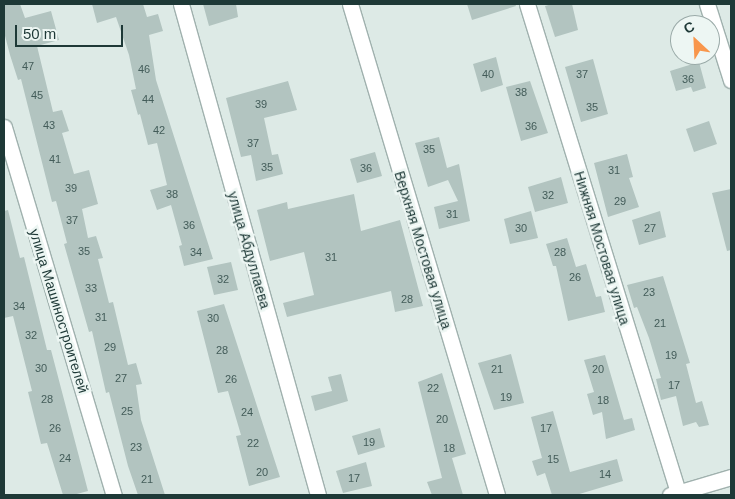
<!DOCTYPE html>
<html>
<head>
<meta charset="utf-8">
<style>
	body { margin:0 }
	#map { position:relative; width:735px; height:499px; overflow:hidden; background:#ddeae6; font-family:Arial,sans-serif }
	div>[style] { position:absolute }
	.building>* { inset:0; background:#b2c4c0 }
	.roads { filter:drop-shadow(1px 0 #a0b1ae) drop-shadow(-1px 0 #a0b1ae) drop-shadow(0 1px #a0b1ae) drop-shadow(0 -1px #a0b1ae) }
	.minor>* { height:15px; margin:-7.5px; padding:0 7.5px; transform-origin:7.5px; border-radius:7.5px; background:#fff }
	span { translate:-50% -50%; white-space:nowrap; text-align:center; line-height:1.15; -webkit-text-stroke:5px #edf6f3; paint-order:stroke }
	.number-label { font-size:11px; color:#435c59 }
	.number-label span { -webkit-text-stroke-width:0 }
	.street-label { font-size:14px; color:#1e3937 }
	.frame { position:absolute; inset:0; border:5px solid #1e3937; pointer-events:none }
	.north { position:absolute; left:670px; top:15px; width:50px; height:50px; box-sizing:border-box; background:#edf6f3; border:1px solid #9aaaa8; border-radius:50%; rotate:335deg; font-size:14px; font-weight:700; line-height:20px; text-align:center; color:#1e3937 }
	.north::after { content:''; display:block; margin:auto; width:18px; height:22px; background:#f8964c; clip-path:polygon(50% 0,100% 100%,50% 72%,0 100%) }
	.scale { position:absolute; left:15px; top:25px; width:108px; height:22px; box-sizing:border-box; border:2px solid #1e3937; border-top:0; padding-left:6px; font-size:15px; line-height:18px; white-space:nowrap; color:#1e3937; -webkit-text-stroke:4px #edf6f3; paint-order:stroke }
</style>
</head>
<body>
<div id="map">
	<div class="building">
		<div style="clip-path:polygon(4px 4px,20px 4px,25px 18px,51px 11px,59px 40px,37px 46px,53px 112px,62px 110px,69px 131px,62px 133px,74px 174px,89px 170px,98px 204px,82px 209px,88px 238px,96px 236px,103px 258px,98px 259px,109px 303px,113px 302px,128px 365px,136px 363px,142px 384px,136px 385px,141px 420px,165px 495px,138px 495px,128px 466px,109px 392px,106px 393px,92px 331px,89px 332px,64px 244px,67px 243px,56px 201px,52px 202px,21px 79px,18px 80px,10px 55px,4px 32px)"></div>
		<div style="clip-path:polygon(92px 4px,143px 4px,147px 17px,158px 14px,163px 31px,149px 35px,156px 80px,213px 259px,184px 266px,179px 246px,182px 245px,171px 205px,157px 210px,150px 190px,167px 185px,157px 143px,148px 145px,140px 114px,138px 115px,131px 90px,136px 89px,129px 55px,116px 17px,97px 23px)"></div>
		<div style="clip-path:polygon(203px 4px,236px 4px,238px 17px,209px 26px)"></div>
		<div style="clip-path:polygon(467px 4px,515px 4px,516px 6px,472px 20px)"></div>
		<div style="clip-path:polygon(552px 4px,572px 4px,578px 30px,555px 37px,545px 6px)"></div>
		<div style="clip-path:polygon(496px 57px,503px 85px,481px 92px,473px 64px)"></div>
		<div style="clip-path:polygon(593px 59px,608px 114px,581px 122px,565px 67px)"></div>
		<div style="clip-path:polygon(699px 62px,706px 88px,693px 92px,691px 87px,676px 91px,670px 71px)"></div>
		<div style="clip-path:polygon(288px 81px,297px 110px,264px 118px,272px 155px,278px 154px,283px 174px,256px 181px,251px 155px,241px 157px,226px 98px)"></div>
		<div style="clip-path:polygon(530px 81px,548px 133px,521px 141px,506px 87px)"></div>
		<div style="clip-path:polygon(709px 121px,717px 144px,694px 152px,686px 129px)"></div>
		<div style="clip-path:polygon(439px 137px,447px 168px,459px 164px,470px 221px,439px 229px,434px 207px,458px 201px,448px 180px,428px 187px,415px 143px)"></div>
		<div style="clip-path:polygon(375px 152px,382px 176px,357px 183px,350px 159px)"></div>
		<div style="clip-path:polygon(627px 154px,633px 177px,629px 178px,639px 207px,608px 217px,594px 163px)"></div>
		<div style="clip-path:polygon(561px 177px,568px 203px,535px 212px,528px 187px)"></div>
		<div style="clip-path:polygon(731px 189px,731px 250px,727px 251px,712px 193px)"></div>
		<div style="clip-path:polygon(354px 194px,361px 231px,400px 220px,423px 306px,395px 312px,391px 291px,287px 317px,283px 303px,314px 295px,304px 252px,270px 261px,257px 210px,287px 202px,288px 209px)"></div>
		<div style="clip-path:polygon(8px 210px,20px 258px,24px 257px,47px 350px,51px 350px,88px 491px,73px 495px,63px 495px,47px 443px,41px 444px,28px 392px,32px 391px,13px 316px,4px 318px,4px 211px)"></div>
		<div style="clip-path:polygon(531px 211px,538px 238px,510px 244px,504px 219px)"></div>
		<div style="clip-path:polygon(660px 211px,666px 237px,639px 245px,632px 220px)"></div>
		<div style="clip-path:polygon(567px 238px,576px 267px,586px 264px,596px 297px,601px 296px,605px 312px,568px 321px,556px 266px,553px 266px,546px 244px)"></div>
		<div style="clip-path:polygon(231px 262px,238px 290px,214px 295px,207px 267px)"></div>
		<div style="clip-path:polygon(663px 276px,690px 363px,686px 364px,696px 403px,702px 401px,709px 425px,699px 427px,696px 422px,683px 426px,676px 396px,661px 400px,656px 379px,661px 378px,649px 338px,637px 307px,634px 308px,627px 285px)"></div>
		<div style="clip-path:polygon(224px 304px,280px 477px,249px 486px,236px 436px,241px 435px,228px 391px,218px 393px,197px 311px)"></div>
		<div style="clip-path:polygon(511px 354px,524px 403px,494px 410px,478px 363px)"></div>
		<div style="clip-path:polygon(605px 355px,624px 420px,632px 418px,635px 430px,606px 439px,602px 412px,593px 415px,587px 394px,594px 392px,584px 360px)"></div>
		<div style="clip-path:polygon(442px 373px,466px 454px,452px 458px,463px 495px,432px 495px,427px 482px,442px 478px,418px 382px)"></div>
		<div style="clip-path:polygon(341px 374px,348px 401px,315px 411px,311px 396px,332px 391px,328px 377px)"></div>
		<div style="clip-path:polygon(553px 411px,570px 472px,617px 459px,623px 481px,576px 495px,552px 495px,545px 473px,537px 476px,532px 461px,542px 458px,531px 417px)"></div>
		<div style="clip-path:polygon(380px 428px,385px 447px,358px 455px,352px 436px)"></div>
		<div style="clip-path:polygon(366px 462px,372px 486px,343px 493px,336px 471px)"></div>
	</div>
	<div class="roads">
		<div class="minor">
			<div style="left:181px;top:4px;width:510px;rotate:74.41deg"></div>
			<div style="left:350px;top:4px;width:513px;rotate:73.33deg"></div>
			<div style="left:527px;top:4px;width:511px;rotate:72.81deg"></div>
			<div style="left:707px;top:4px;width:80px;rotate:72.5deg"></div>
			<div style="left:4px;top:127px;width:384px;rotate:73.4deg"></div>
			<div style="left:670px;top:495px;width:64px;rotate:-16.4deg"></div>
		</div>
	</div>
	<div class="number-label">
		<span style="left:28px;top:66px">47</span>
		<span style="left:144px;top:69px">46</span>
		<span style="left:488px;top:74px">40</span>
		<span style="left:582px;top:74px">37</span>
		<span style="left:688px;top:79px">36</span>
		<span style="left:521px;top:92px">38</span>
		<span style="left:37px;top:95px">45</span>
		<span style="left:148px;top:99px">44</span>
		<span style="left:261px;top:104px">39</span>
		<span style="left:592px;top:107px">35</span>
		<span style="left:49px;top:125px">43</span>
		<span style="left:531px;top:126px">36</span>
		<span style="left:159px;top:130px">42</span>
		<span style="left:253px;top:143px">37</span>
		<span style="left:429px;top:149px">35</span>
		<span style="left:55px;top:159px">41</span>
		<span style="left:267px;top:167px">35</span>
		<span style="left:366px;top:168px">36</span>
		<span style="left:614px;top:170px">31</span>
		<span style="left:71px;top:188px">39</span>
		<span style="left:172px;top:194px">38</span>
		<span style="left:548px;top:195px">32</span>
		<span style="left:620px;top:201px">29</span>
		<span style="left:452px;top:214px">31</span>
		<span style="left:72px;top:220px">37</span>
		<span style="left:189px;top:225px">36</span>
		<span style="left:521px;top:228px">30</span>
		<span style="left:650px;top:228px">27</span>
		<span style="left:84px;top:251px">35</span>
		<span style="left:196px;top:252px">34</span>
		<span style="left:560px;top:252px">28</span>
		<span style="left:331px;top:257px">31</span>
		<span style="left:575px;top:277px">26</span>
		<span style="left:223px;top:279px">32</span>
		<span style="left:91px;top:288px">33</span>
		<span style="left:649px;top:292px">23</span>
		<span style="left:407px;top:299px">28</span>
		<span style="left:19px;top:306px">34</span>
		<span style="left:101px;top:317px">31</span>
		<span style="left:213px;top:318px">30</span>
		<span style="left:660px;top:323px">21</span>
		<span style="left:31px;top:335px">32</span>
		<span style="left:110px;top:347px">29</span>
		<span style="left:222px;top:350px">28</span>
		<span style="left:671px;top:355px">19</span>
		<span style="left:41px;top:368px">30</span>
		<span style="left:497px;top:369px">21</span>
		<span style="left:598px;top:369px">20</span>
		<span style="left:121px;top:378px">27</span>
		<span style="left:231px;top:379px">26</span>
		<span style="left:674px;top:385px">17</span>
		<span style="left:433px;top:388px">22</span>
		<span style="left:506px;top:397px">19</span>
		<span style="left:47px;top:399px">28</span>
		<span style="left:603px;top:400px">18</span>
		<span style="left:127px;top:411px">25</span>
		<span style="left:247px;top:412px">24</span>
		<span style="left:442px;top:419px">20</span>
		<span style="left:55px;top:428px">26</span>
		<span style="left:546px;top:428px">17</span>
		<span style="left:369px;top:442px">19</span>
		<span style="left:253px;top:443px">22</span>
		<span style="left:136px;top:447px">23</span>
		<span style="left:449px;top:448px">18</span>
		<span style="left:65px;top:458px">24</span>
		<span style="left:553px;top:459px">15</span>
		<span style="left:262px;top:472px">20</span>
		<span style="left:605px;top:474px">14</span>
		<span style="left:354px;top:478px">17</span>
		<span style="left:147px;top:479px">21</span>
	</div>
	<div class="street-label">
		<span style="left:602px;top:248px;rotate:73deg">Нижняя Мостовая улица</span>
		<span style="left:249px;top:250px;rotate:74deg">улица Абдуллаева</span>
		<span style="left:423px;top:250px;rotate:73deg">Верхняя Мостовая улица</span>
		<span style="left:59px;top:311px;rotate:73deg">улица Машиностроителей</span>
	</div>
	<div class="frame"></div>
	<div class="north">С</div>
	<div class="scale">50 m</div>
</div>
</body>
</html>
